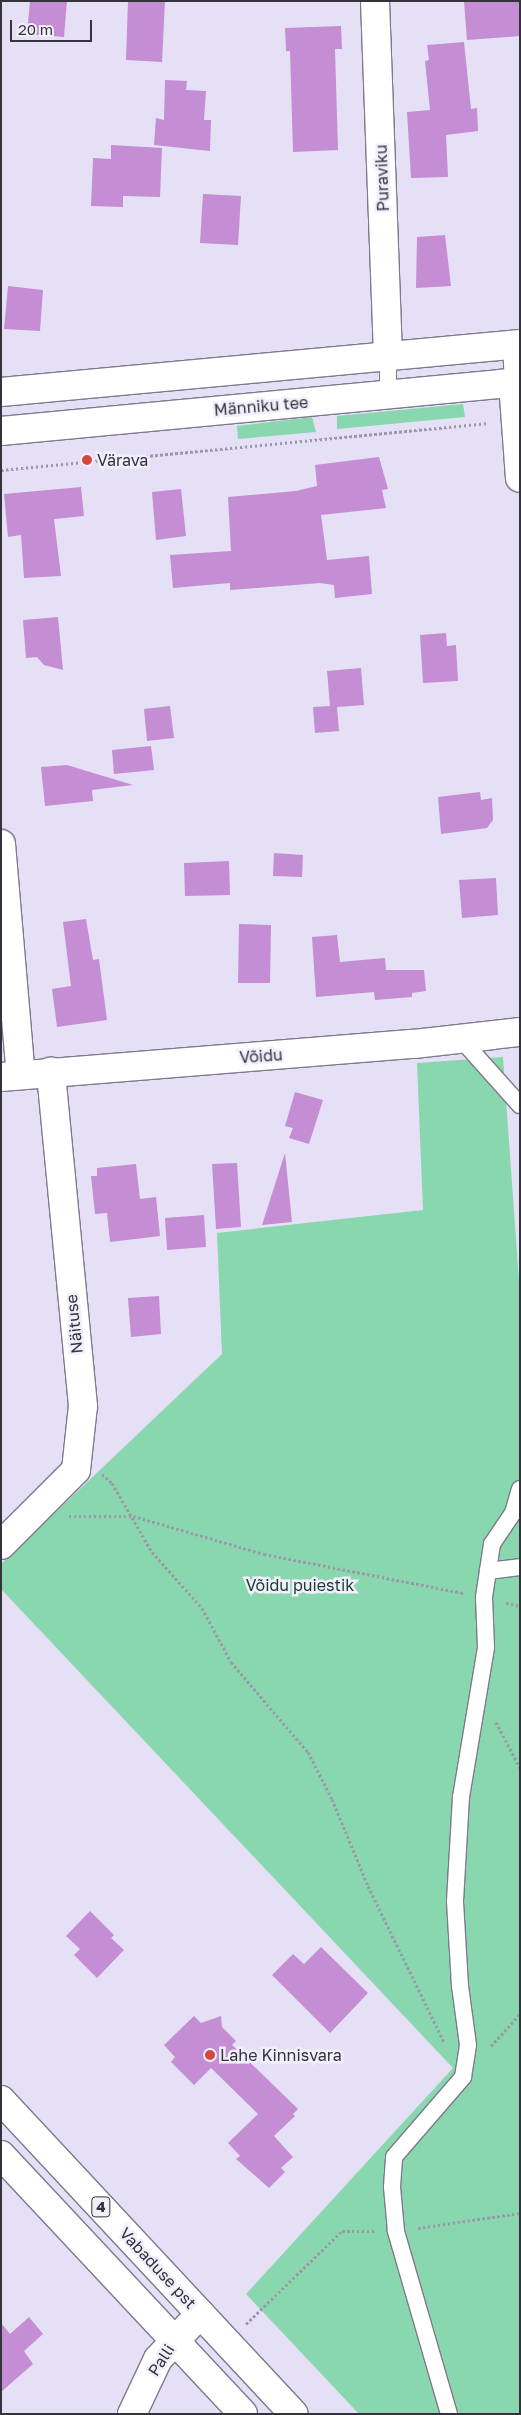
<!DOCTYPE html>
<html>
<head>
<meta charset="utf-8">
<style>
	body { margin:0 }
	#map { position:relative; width:521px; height:2415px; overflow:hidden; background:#e5e0f5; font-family:"Golos Text",sans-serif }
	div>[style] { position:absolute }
	.green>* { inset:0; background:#89d7af }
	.building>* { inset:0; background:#c48dd4 }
	.path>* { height:3px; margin-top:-1.5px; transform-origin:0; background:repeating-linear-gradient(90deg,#9c98a8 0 2.5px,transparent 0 5px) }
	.roads { filter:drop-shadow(1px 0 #7e798c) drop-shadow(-1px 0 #7e798c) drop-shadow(0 1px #7e798c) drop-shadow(0 -1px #7e798c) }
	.service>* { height:16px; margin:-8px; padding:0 8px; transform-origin:8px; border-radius:8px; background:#fff }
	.minor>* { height:28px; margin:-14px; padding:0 14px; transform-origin:14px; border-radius:14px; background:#fff }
	.tertiary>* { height:28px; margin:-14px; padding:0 14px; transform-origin:14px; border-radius:14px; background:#fff }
	.trunk>* { height:28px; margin:-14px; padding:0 14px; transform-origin:14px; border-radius:14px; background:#fff }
	.dots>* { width:14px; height:14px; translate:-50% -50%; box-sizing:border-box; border:2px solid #f2effc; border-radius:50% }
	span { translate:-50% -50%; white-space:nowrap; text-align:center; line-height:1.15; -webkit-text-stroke:5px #f2effc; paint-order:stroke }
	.shield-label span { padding:1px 4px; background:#f2effc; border:1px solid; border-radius:4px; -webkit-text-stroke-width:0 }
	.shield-label { font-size:15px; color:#34323b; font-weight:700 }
	.street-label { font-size:16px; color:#34323b }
	.poi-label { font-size:16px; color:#34323b }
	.left { translate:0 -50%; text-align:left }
	.park-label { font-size:16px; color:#143e2b }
	.frame { position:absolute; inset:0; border:2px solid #34323b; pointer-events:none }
	.scale { position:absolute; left:10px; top:20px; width:82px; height:22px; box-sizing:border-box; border:2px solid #34323b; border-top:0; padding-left:6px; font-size:15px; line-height:18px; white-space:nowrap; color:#34323b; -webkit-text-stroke:4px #f2effc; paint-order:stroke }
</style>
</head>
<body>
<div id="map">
	<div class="green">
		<div style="clip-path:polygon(463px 404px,465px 417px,337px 429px,337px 416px)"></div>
		<div style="clip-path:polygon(312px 417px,316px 432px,238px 439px,237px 426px)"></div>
		<div style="clip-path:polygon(503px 1057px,520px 1295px,520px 2414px,359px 2414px,246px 2294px,453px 2068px,1px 1589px,1px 1564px,222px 1354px,217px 1233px,423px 1210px,417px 1063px)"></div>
	</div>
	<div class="building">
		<div style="clip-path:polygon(30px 1px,67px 1px,64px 37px,27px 34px)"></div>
		<div style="clip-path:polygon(128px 1px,165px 1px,162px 62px,126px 60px)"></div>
		<div style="clip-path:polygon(464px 1px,520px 1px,520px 36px,467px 40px)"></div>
		<div style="clip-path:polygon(341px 26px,342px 49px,335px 49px,338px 150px,293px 152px,290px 51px,286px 51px,285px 28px)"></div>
		<div style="clip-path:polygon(464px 42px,471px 109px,477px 108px,478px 131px,446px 135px,448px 177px,411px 178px,407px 112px,430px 110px,425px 61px,429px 60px,427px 45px)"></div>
		<div style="clip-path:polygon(165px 80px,187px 81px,186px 90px,206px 91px,204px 120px,211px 120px,210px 151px,154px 145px,156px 118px,164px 120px)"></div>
		<div style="clip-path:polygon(111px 145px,162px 148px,160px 197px,123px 196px,123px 207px,91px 206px,93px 158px,111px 159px)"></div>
		<div style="clip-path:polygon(203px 194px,241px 196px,238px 245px,200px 243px)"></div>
		<div style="clip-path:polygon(445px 235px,451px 286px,416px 288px,417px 237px)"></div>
		<div style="clip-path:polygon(8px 286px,43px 290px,40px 331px,4px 329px)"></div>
		<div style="clip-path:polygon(379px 457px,388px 489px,382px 490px,386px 508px,321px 515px,327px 560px,369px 556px,372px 594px,335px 598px,334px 585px,320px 583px,230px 590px,230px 583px,173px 588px,170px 555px,231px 551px,228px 497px,296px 491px,317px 486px,315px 465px)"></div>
		<div style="clip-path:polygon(81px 487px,84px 516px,54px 519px,61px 576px,24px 578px,21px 535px,8px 537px,4px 494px)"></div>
		<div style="clip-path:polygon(181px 489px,186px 536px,156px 540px,152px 492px)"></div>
		<div style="clip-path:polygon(58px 617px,63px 670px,44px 665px,37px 657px,26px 658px,23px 620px)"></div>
		<div style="clip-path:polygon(446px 633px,447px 646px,456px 645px,458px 681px,423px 683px,420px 635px)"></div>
		<div style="clip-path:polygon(361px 668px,364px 705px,337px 707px,339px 731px,315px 733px,313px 707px,330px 706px,327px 671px)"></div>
		<div style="clip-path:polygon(170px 706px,174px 738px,147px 741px,144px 709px)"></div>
		<div style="clip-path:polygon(151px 746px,154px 770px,114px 774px,112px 750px)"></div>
		<div style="clip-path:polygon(67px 765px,133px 785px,92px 790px,93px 801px,45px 806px,41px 767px)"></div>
		<div style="clip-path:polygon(480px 792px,481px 800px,492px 798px,493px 820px,487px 828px,441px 834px,438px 797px)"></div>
		<div style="clip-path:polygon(274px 853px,303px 855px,302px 877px,273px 876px)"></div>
		<div style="clip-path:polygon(229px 861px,230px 895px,185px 896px,184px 863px)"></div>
		<div style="clip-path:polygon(496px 878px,498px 915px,462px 918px,459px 880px)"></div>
		<div style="clip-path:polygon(86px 919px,93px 960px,99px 959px,107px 1020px,57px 1027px,52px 989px,71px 986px,63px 922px)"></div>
		<div style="clip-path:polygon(239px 924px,271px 925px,270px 983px,238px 983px)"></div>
		<div style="clip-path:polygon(337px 935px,340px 962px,385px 958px,386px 970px,424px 970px,426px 991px,412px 993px,412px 997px,375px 1000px,374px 992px,316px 997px,312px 937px)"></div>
		<div style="clip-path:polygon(295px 1092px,323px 1100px,309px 1144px,289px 1138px,293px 1128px,285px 1126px)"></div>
		<div style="clip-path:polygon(285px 1153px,292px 1222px,262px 1225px)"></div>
		<div style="clip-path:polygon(237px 1163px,241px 1227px,216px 1229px,212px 1164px)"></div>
		<div style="clip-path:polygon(136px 1164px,140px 1199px,156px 1197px,160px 1236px,110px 1242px,107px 1213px,95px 1214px,91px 1176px,97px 1176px,97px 1168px)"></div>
		<div style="clip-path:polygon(204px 1215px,206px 1247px,167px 1250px,165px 1218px)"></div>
		<div style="clip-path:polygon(159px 1296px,161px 1334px,131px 1337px,128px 1298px)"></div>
		<div style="clip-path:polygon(90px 1911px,114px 1935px,111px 1938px,124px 1950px,97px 1978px,74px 1955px,80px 1949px,66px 1936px)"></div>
		<div style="clip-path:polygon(321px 1947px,368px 1993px,330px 2033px,272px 1975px,293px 1954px,304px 1964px)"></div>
		<div style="clip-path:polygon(194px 2016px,201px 2023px,221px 2016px,222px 2027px,236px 2041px,232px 2045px,298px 2109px,293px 2114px,295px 2116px,274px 2136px,293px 2157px,281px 2168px,285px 2172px,269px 2188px,236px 2159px,240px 2156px,228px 2143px,258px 2114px,211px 2068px,194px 2085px,171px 2062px,175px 2057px,164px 2045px)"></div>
		<div style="clip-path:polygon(29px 2317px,43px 2334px,24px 2351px,33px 2364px,1px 2392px,1px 2323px,10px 2334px)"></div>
	</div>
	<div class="path">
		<div style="left:1px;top:470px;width:490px;rotate:-5.5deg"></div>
		<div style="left:102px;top:1474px;width:13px;rotate:42deg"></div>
		<div style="left:112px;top:1483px;width:80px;rotate:59.9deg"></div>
		<div style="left:152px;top:1552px;width:75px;rotate:48.2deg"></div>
		<div style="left:202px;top:1608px;width:61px;rotate:61.8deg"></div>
		<div style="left:231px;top:1662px;width:118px;rotate:49.5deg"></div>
		<div style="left:308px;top:1752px;width:53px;rotate:62.9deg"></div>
		<div style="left:332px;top:1799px;width:94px;rotate:67.5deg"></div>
		<div style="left:368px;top:1886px;width:174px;rotate:64deg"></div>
		<div style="left:69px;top:1516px;width:64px"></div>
		<div style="left:133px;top:1516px;width:136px;rotate:16.2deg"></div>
		<div style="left:264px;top:1554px;width:203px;rotate:11.1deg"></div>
		<div style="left:506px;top:1603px;width:14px;rotate:12deg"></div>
		<div style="left:496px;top:1722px;width:52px;rotate:62.4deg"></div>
		<div style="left:491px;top:2046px;width:43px;rotate:-47.8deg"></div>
		<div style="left:418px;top:2228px;width:103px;rotate:-8.4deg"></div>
		<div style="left:246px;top:2324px;width:134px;rotate:-44.1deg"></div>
		<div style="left:342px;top:2231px;width:33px"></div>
	</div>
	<div class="roads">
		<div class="service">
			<div style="left:511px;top:345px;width:38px;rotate:87deg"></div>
			<div style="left:388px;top:355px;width:39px;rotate:90deg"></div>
			<div style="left:460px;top:1038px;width:90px;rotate:48.2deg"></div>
			<div style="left:488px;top:1571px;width:32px;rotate:-7deg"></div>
			<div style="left:449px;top:2414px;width:191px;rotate:-106.2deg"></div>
			<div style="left:396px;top:2231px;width:44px;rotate:-95.2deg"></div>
			<div style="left:392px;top:2187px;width:30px;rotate:-86deg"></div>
			<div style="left:394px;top:2157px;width:106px;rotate:-49.2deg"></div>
			<div style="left:463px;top:2077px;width:32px;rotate:-81deg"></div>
			<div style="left:468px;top:2045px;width:60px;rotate:-97.7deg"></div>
			<div style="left:460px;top:1986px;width:85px;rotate:-93.4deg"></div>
			<div style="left:455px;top:1901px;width:104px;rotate:-86.7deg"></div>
			<div style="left:461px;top:1797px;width:152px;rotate:-80.5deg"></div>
			<div style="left:486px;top:1647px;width:50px;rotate:-92.3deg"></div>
			<div style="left:484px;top:1597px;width:54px;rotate:-81.4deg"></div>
			<div style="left:492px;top:1544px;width:37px;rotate:-56deg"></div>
			<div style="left:513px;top:1513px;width:25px;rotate:-74deg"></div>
		</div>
		<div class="minor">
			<div style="left:375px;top:1px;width:354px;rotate:87.9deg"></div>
			<div style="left:513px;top:383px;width:95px;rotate:85.8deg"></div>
			<div style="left:1px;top:844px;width:232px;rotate:85.1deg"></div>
			<div style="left:1px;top:1077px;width:414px;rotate:-4.6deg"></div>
			<div style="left:414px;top:1044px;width:107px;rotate:-6.5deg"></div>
			<div style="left:1px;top:1545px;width:106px;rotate:-45deg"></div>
			<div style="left:76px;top:1470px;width:64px;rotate:-83.8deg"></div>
			<div style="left:83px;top:1406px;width:336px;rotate:-95.5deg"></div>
			<div style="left:132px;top:2414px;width:61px;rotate:-64.7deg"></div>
			<div style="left:158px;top:2359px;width:62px;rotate:-47deg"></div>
		</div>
		<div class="tertiary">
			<div style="left:1px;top:392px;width:521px;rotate:-5.28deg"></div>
			<div style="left:1px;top:431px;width:521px;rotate:-5.39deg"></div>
		</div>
		<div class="trunk">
			<div style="left:1px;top:2100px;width:429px;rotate:47deg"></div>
			<div style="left:1px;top:2155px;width:354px;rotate:46.9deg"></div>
		</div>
	</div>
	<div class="dots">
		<div style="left:87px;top:460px;background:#d6483d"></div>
		<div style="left:210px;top:2055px;background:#d6483d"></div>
	</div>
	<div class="shield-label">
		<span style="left:101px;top:2207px">4</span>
	</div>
	<div class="street-label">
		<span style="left:382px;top:178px;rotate:-92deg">Puraviku</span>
		<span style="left:261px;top:406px;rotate:-5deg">Männiku tee</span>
		<span style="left:261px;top:1056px;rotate:-4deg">Võidu</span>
		<span style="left:74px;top:1324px;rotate:-96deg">Näituse</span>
		<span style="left:158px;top:2268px;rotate:47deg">Vabaduse pst</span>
		<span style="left:161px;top:2360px;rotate:-57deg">Palli</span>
	</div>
	<div class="poi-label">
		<span class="left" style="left:97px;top:460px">Värava</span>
		<span class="left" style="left:220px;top:2055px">Lahe Kinnisvara</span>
	</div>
	<div class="park-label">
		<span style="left:300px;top:1585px">Võidu puiestik</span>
	</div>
	<div class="frame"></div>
	<div class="scale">20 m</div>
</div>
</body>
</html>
